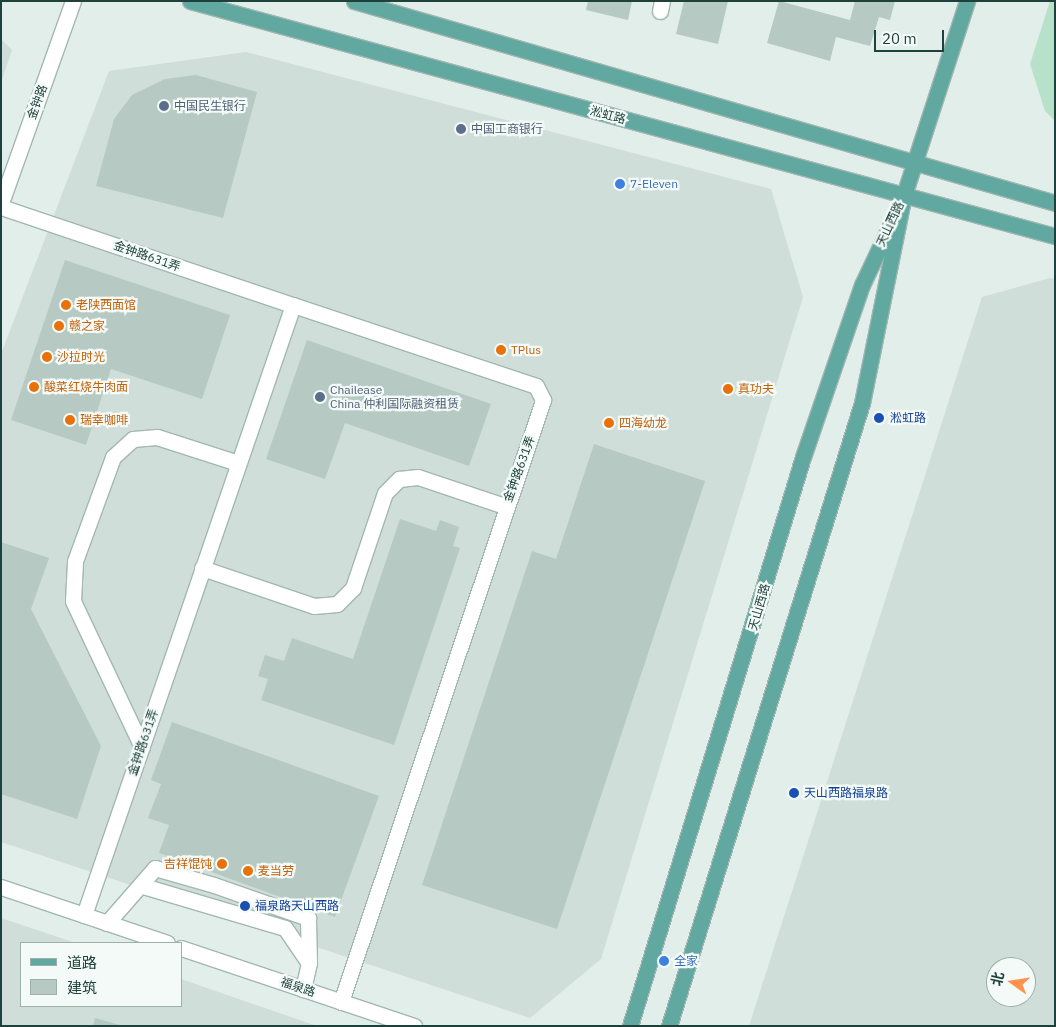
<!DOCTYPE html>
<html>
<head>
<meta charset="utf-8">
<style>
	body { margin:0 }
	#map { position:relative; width:1056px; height:1027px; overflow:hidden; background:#e1eeea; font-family:"IBM Plex Sans","Noto Sans SC",sans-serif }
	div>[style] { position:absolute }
	.built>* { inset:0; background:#cfded9 }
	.green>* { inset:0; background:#b8e1c9 }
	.building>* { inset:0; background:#b6c9c3 }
	.roads { filter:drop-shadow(1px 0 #a3b7b2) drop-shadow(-1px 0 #a3b7b2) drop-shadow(0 1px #a3b7b2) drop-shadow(0 -1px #a3b7b2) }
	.minor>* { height:15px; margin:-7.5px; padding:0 7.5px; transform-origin:7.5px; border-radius:7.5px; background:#fff }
	.major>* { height:15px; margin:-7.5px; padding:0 7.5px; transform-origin:7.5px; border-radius:7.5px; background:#61a8a0 }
	.dots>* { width:14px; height:14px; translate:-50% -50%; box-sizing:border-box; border:2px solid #f3faf7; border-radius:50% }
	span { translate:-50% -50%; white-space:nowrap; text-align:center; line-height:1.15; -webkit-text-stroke:4.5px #f3faf7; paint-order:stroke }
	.street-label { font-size:12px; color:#1f413c }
	.service-label { font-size:12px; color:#4e5e75 }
	.left { translate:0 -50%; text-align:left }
	.shop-label { font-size:12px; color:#366cbe }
	.food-label { font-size:12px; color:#c56008 }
	.right { translate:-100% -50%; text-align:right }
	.transit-label { font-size:12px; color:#164399 }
	.frame { position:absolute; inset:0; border:2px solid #1f413c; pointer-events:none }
	.legend { position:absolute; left:20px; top:942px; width:162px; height:65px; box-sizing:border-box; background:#f3faf7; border:1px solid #9eb0ac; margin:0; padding:6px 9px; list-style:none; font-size:15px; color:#1f413c }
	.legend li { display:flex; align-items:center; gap:10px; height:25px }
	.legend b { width:25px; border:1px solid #9eb0ac }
	.north { position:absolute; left:986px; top:957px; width:50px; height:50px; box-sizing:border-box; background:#f3faf7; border:1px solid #9eb0ac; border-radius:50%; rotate:283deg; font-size:14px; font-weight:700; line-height:20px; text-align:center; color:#1f413c }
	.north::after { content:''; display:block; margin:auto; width:18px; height:22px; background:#ff934e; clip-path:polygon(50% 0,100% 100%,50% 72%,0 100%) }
	.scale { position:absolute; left:874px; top:30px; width:70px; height:22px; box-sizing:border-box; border:2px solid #1f413c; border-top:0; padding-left:6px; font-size:15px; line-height:18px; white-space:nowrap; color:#1f413c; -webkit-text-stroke:4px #f3faf7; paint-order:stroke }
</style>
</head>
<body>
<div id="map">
	<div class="built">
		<div style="clip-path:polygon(1px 39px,12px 50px,1px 83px)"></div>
		<div style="clip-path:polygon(246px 52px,771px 189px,803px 297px,601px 959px,530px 1018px,1px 842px,1px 354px,109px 71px)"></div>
		<div style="clip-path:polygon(evenodd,1050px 278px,1055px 279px,1055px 1026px,749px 1026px,982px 297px,1050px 278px,996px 967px,1026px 967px,1026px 997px,996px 997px,996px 967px)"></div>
		<div style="clip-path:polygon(1px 918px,76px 943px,21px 943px,21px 1006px,181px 1006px,181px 979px,317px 1026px,1px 1026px)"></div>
	</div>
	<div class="green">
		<div style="clip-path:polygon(1050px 1px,1055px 1px,1055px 121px,1045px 111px,1030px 64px)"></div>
	</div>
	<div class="building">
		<div style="clip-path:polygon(588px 1px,632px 1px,628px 20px,586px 10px)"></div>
		<div style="clip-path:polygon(684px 1px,728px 1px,718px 44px,676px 34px)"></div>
		<div style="clip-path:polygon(779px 1px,850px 20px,855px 1px,895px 1px,890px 20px,879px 17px,870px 46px,836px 37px,830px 61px,767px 43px)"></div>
		<div style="clip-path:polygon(196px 75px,257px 92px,223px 218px,96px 186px,114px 119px,132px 95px,165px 79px)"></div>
		<div style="clip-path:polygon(65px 260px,230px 315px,202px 399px,111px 369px,86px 445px,11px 420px)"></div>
		<div style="clip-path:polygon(307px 340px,491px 404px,469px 466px,345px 423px,325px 479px,266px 459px)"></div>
		<div style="clip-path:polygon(594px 444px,705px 481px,557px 929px,422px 885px,532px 551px,556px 559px)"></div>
		<div style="clip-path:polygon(400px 519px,436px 531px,440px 520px,459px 527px,453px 546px,460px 548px,394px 745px,261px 700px,268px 679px,258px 676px,265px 655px,284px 661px,292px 638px,353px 659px)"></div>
		<div style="clip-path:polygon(1px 542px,49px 558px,31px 609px,101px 746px,77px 819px,1px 794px)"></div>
		<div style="clip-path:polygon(172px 722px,379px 796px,335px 917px,159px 853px,169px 825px,148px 818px,161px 784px,151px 780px)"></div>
		<div style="clip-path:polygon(95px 1018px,120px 1025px,120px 1026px,93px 1026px)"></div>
	</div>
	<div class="roads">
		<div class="minor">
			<div style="left:660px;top:11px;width:10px;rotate:-79deg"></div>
			<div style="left:1px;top:203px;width:214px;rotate:-70.4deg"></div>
			<div style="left:1px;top:207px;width:308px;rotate:18.6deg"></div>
			<div style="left:293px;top:305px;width:645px;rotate:108.91deg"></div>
			<div style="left:293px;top:305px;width:256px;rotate:18.4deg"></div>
			<div style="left:536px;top:386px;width:16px;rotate:63deg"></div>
			<div style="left:543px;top:400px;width:635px;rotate:108.55deg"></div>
			<div style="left:202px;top:568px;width:118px;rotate:18.7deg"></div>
			<div style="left:314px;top:606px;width:23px;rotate:-5deg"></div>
			<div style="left:337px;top:604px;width:23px;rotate:-45deg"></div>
			<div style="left:353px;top:588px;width:100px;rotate:-71.4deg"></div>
			<div style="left:385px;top:493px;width:20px;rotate:-45deg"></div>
			<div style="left:399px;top:479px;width:19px;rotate:-6deg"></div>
			<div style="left:418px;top:477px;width:94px;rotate:18.6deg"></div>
			<div style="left:142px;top:747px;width:161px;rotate:-115.3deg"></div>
			<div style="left:73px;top:601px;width:40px;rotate:-87.1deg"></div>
			<div style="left:75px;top:561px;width:111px;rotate:-69.9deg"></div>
			<div style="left:113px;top:457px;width:27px;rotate:-42deg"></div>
			<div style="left:133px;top:439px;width:24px;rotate:-5deg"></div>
			<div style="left:157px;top:437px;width:85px;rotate:17.8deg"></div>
			<div style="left:143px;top:886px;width:148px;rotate:16.5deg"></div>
			<div style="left:285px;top:928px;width:42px;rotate:55.6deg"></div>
			<div style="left:1px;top:887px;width:175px;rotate:18.6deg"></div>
			<div style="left:107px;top:923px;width:73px;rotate:-48.9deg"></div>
			<div style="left:155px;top:868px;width:61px;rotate:16.1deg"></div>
			<div style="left:214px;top:885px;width:100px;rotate:19.3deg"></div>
			<div style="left:308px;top:918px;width:45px;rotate:88.7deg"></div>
			<div style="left:309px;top:963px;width:27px;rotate:103deg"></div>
			<div style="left:181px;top:948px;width:246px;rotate:18.5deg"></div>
		</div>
		<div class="major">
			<div style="left:190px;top:1px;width:896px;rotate:15.2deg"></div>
			<div style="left:354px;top:1px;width:730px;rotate:16.07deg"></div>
			<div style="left:630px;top:1026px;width:595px;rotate:-73.09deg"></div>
			<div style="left:803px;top:457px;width:182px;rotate:-71.1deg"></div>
			<div style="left:862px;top:285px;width:73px;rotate:-64.8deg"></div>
			<div style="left:669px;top:1026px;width:652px;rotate:-72.79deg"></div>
			<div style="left:862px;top:403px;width:212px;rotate:-78.6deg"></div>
			<div style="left:904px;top:195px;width:204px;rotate:-72deg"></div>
		</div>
	</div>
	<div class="dots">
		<div style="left:164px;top:106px;background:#5c6f8a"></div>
		<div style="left:461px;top:129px;background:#5c6f8a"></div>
		<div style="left:620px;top:184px;background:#3f7fe0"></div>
		<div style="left:66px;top:305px;background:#e8710a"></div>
		<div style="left:59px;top:326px;background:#e8710a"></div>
		<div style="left:501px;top:350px;background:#e8710a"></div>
		<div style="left:47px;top:357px;background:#e8710a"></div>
		<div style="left:34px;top:387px;background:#e8710a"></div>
		<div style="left:728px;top:389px;background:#e8710a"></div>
		<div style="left:320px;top:397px;background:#5c6f8a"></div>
		<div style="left:879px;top:418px;background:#1a4fb4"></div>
		<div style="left:70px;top:420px;background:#e8710a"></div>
		<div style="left:609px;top:423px;background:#e8710a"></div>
		<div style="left:794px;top:793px;background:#1a4fb4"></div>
		<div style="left:222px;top:864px;background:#e8710a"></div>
		<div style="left:248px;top:871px;background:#e8710a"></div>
		<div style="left:245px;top:906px;background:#1a4fb4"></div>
		<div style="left:664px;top:961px;background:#3f7fe0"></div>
	</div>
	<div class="street-label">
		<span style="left:37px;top:102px;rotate:-70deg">金钟路</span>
		<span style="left:608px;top:115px;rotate:15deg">淞虹路</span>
		<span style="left:890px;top:224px;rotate:-65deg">天山西路</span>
		<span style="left:147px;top:256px;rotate:19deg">金钟路631弄</span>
		<span style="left:519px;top:469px;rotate:-70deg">金钟路631弄</span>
		<span style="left:759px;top:607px;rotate:-74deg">天山西路</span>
		<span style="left:143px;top:742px;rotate:-71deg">金钟路631弄</span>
		<span style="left:298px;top:987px;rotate:19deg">福泉路</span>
	</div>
	<div class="service-label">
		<span class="left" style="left:174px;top:106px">中国民生银行</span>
		<span class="left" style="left:471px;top:129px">中国工商银行</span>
		<span class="left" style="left:330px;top:397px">Chailease<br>China 仲利国际融资租赁</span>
	</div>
	<div class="shop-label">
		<span class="left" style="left:630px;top:184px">7-Eleven</span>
		<span class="left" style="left:674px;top:961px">全家</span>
	</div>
	<div class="food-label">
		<span class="left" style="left:76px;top:305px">老陕西面馆</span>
		<span class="left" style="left:69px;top:326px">赣之家</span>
		<span class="left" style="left:511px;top:350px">TPlus</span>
		<span class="left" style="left:57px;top:357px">沙拉时光</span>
		<span class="left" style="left:44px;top:387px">酸菜红烧牛肉面</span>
		<span class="left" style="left:738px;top:389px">真功夫</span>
		<span class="left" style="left:80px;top:420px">瑞幸咖啡</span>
		<span class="left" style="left:619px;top:423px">四海幼龙</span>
		<span class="right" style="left:212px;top:864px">吉祥馄饨</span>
		<span class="left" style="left:258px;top:871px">麦当劳</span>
	</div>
	<div class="transit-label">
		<span class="left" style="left:890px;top:418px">淞虹路</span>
		<span class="left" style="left:804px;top:793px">天山西路福泉路</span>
		<span class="left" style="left:255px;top:906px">福泉路天山西路</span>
	</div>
	<div class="frame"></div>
	<ul class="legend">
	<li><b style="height:6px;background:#61a8a0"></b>道路</li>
	<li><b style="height:14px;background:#b6c9c3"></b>建筑</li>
	</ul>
	<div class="north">北</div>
	<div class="scale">20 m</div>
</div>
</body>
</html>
